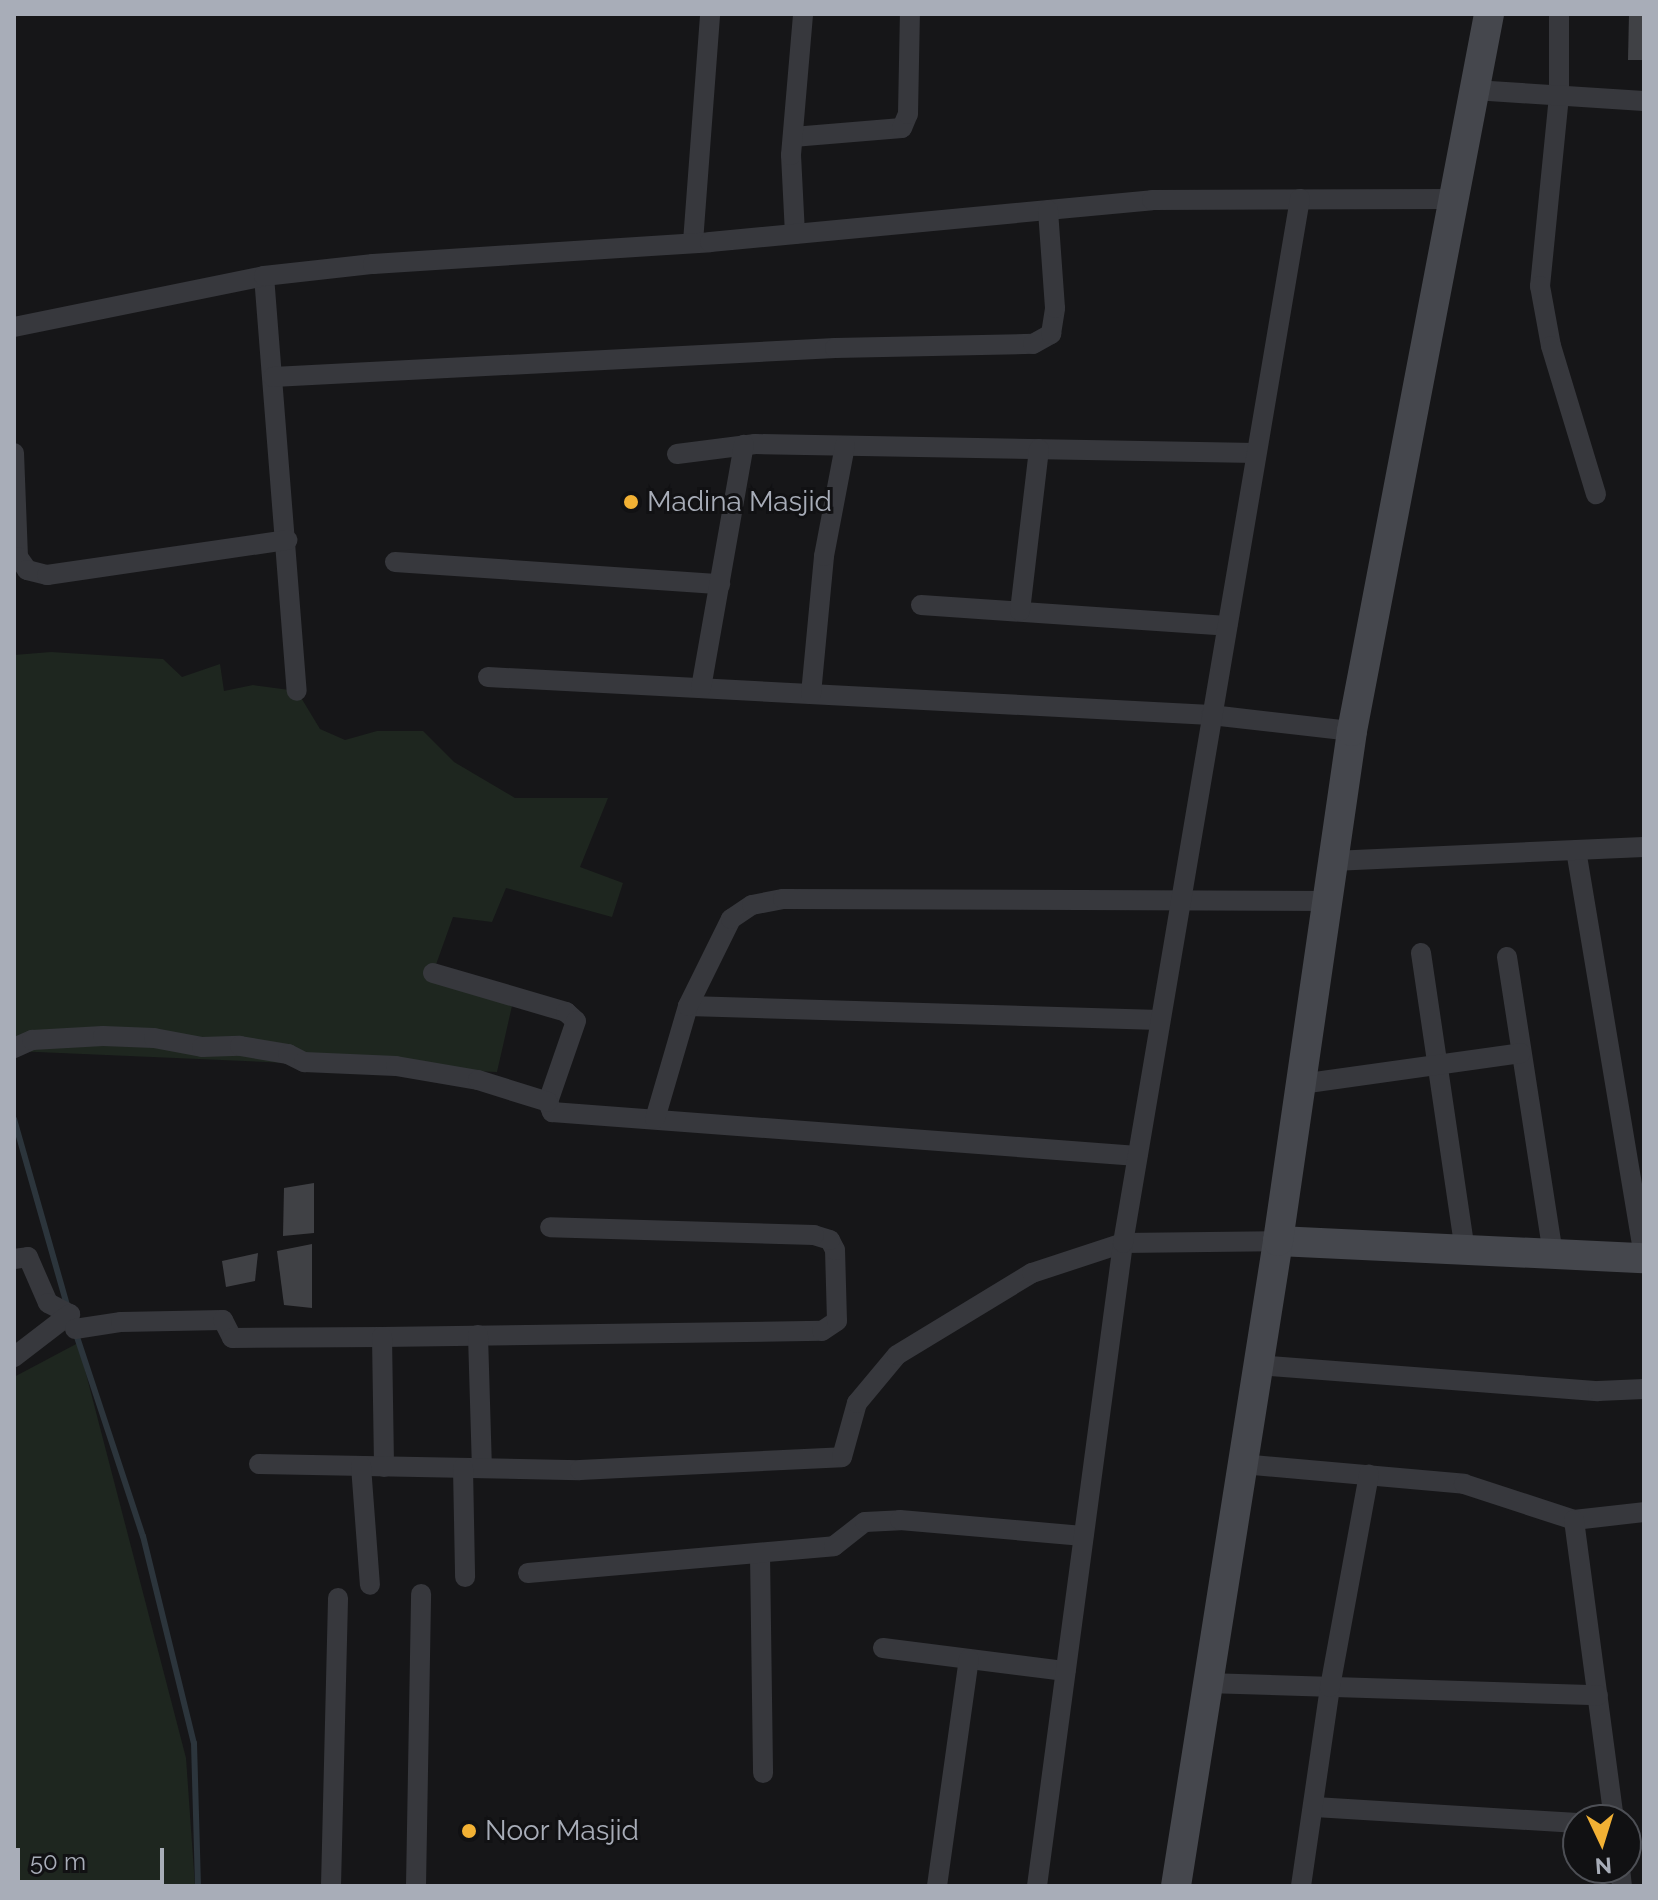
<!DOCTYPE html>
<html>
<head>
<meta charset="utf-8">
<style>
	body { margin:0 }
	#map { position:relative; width:1658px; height:1900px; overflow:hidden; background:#161618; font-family:Raleway,sans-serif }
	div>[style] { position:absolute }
	.green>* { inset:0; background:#1e261f }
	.stream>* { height:6px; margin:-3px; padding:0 3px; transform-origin:3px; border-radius:3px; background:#2c353c }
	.building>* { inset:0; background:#404145 }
	.street>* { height:20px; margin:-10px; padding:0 10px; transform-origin:10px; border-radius:10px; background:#37383d }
	.secondary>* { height:30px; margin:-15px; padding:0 15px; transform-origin:15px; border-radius:15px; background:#45474d }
	.dots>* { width:22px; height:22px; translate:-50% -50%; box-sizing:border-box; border:4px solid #111113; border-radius:50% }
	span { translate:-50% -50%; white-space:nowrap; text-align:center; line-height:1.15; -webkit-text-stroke:6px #111113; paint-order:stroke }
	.poi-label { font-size:28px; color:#a8adb8 }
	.left { translate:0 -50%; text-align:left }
	.frame { position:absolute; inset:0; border:16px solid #a8adb8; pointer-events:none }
	.north { position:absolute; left:1562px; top:1804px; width:80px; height:80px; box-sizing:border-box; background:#111113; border:2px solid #4d4f55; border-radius:50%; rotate:176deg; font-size:22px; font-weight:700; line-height:32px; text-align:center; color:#a8adb8 }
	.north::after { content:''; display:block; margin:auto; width:28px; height:36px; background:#f2b134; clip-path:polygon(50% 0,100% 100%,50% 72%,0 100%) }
	.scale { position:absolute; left:16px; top:1848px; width:148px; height:36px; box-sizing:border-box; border:4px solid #a8adb8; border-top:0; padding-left:10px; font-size:24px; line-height:28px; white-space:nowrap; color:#a8adb8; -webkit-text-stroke:6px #111113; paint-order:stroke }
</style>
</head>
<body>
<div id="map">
	<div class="green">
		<div style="clip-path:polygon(51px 652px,163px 659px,182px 677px,220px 664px,224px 691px,253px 685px,297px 691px,320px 729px,345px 740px,377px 731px,423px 731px,454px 762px,515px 798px,608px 798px,580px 867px,623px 883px,612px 917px,506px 888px,492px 922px,453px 917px,433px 973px,514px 997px,497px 1072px,14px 1051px,14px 655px)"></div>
		<div style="clip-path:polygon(78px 1343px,186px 1758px,195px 1886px,14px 1886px,14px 1377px)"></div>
	</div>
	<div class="stream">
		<div style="left:14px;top:1119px;width:197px;rotate:74.1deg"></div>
		<div style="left:76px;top:1334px;width:213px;rotate:71.7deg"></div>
		<div style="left:143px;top:1536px;width:213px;rotate:76.2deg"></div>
		<div style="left:194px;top:1743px;width:143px;rotate:88.4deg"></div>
	</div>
	<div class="building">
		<div style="clip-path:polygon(1629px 14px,1644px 14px,1644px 60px,1628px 60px)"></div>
		<div style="clip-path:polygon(314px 1183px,314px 1233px,283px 1236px,284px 1188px)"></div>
		<div style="clip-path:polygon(312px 1244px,312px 1308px,284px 1305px,277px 1251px)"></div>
		<div style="clip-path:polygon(258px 1253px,255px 1281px,226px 1287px,222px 1261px)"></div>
	</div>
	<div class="street">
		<div style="left:1559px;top:14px;width:82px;rotate:90deg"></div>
		<div style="left:1559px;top:96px;width:191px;rotate:95.7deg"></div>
		<div style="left:1540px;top:286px;width:61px;rotate:79.6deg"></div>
		<div style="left:1551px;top:346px;width:155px;rotate:73.1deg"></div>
		<div style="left:1474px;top:90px;width:170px;rotate:3.7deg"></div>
		<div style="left:793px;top:137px;width:109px;rotate:-4.7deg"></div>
		<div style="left:902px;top:128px;width:15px;rotate:-67deg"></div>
		<div style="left:908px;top:114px;width:100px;rotate:-88.9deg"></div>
		<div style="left:795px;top:234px;width:79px;rotate:-92.9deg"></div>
		<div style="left:791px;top:155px;width:142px;rotate:-85.1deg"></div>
		<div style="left:693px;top:242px;width:229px;rotate:-85.7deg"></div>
		<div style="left:264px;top:276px;width:416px;rotate:85.5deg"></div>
		<div style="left:14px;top:327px;width:255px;rotate:-11.5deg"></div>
		<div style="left:264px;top:276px;width:110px;rotate:-6.3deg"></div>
		<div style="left:373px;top:264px;width:338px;rotate:-3.7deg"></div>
		<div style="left:710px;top:242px;width:444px;rotate:-5.4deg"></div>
		<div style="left:1152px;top:200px;width:301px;rotate:-0.2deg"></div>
		<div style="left:273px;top:377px;width:563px;rotate:-2.95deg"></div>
		<div style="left:835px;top:348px;width:198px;rotate:-1.2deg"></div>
		<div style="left:1033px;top:344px;width:21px;rotate:-29deg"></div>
		<div style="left:1051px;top:334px;width:26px;rotate:-81deg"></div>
		<div style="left:1055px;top:308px;width:98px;rotate:-94.1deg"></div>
		<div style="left:14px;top:453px;width:104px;rotate:87.8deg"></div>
		<div style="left:18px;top:557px;width:16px;rotate:55deg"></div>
		<div style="left:27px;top:570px;width:21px;rotate:14deg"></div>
		<div style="left:47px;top:575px;width:243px;rotate:-8.3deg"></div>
		<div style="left:677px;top:454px;width:79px;rotate:-7.3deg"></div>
		<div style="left:755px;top:444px;width:501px;rotate:1.03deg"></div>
		<div style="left:395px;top:562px;width:326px;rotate:3.9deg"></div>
		<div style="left:921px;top:605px;width:307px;rotate:3.9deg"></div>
		<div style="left:1020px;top:611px;width:163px;rotate:-83.3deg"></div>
		<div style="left:488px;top:677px;width:724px;rotate:3.01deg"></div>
		<div style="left:1211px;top:715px;width:142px;rotate:6.5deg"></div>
		<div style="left:701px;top:688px;width:247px;rotate:-80deg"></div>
		<div style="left:811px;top:694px;width:139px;rotate:-84.6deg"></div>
		<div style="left:824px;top:556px;width:112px;rotate:-79.2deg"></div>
		<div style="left:1576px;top:850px;width:414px;rotate:80.5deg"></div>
		<div style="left:1333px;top:861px;width:311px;rotate:-2.6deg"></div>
		<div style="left:1421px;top:953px;width:300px;rotate:81.6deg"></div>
		<div style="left:1507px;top:957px;width:301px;rotate:81.2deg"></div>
		<div style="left:433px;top:973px;width:139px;rotate:16.3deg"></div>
		<div style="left:566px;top:1012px;width:13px;rotate:42deg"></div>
		<div style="left:576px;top:1021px;width:86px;rotate:109.1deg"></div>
		<div style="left:548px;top:1102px;width:11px;rotate:68deg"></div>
		<div style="left:552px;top:1112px;width:587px;rotate:4.3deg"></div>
		<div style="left:688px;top:1006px;width:472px;rotate:1.7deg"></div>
		<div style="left:14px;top:1048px;width:20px;rotate:-24deg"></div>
		<div style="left:32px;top:1040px;width:71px;rotate:-3.2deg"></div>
		<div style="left:103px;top:1036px;width:51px;rotate:2.2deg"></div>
		<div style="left:154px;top:1038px;width:49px;rotate:10.6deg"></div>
		<div style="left:202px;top:1047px;width:38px;rotate:-2deg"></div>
		<div style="left:240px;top:1046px;width:49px;rotate:9.5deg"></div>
		<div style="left:288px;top:1054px;width:18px;rotate:27deg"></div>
		<div style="left:304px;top:1062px;width:92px;rotate:2.5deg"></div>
		<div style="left:396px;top:1066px;width:83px;rotate:9.7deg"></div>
		<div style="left:478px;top:1080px;width:73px;rotate:17.4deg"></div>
		<div style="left:1301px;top:1084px;width:222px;rotate:-8deg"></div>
		<div style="left:655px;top:1119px;width:118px;rotate:-73.7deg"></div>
		<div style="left:688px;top:1006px;width:97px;rotate:-63.7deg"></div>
		<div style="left:731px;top:919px;width:25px;rotate:-34deg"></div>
		<div style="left:752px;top:905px;width:32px;rotate:-11deg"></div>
		<div style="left:783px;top:899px;width:544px;rotate:0.21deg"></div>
		<div style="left:14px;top:1259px;width:14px;rotate:-8deg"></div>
		<div style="left:28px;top:1257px;width:50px;rotate:66.5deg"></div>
		<div style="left:48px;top:1303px;width:25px;rotate:27deg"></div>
		<div style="left:70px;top:1314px;width:71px;rotate:142.5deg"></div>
		<div style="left:75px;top:1329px;width:47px;rotate:-8.7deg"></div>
		<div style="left:121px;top:1322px;width:102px;rotate:-1.1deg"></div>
		<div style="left:223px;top:1320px;width:20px;rotate:63deg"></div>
		<div style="left:232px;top:1338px;width:150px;rotate:-0.4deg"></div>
		<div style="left:382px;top:1337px;width:440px;rotate:-0.8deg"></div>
		<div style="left:822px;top:1331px;width:18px;rotate:-34deg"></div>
		<div style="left:837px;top:1321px;width:71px;rotate:-91.6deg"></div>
		<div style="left:835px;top:1250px;width:11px;rotate:-117deg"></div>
		<div style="left:830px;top:1240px;width:17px;rotate:-163deg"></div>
		<div style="left:814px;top:1235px;width:264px;rotate:-178.3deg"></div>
		<div style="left:478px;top:1335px;width:133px;rotate:88.3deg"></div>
		<div style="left:382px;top:1337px;width:130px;rotate:89.1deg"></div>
		<div style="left:1258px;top:1365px;width:341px;rotate:4.4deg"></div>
		<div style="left:1598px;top:1391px;width:46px;rotate:-2.5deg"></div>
		<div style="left:259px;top:1464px;width:321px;rotate:1.1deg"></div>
		<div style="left:580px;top:1470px;width:262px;rotate:-2.8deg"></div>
		<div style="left:842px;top:1457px;width:56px;rotate:-74.5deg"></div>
		<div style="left:857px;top:1403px;width:62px;rotate:-50.2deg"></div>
		<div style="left:897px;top:1355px;width:158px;rotate:-31.3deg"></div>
		<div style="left:1032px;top:1273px;width:96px;rotate:-18.2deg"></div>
		<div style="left:1123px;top:1243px;width:155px;rotate:-0.7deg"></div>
		<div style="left:1242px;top:1464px;width:223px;rotate:5.1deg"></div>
		<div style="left:1464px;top:1484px;width:116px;rotate:18.1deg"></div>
		<div style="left:1574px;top:1520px;width:70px;rotate:-6.5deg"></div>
		<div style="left:361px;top:1466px;width:119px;rotate:85.7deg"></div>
		<div style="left:463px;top:1468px;width:109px;rotate:88.9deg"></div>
		<div style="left:1574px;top:1520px;width:303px;rotate:82.4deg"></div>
		<div style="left:760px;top:1554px;width:219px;rotate:89.2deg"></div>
		<div style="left:528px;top:1573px;width:307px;rotate:-5deg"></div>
		<div style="left:834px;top:1546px;width:39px;rotate:-38deg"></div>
		<div style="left:865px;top:1522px;width:35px;rotate:-3deg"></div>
		<div style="left:900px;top:1520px;width:184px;rotate:5deg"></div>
		<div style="left:883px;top:1648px;width:184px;rotate:7.2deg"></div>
		<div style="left:1206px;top:1683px;width:392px;rotate:1.8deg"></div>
		<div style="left:1315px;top:1807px;width:263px;rotate:3.5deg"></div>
		<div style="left:1620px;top:1868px;width:18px;rotate:84deg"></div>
		<div style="left:331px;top:1886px;width:288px;rotate:-88.6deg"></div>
		<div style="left:416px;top:1886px;width:292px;rotate:-89deg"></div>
		<div style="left:937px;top:1886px;width:229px;rotate:-82deg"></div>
		<div style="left:1037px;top:1886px;width:649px;rotate:-82.38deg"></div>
		<div style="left:1123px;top:1243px;width:1059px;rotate:-80.38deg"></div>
		<div style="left:1301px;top:1886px;width:201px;rotate:-81.7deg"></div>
		<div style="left:1330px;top:1687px;width:216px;rotate:-79.6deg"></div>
	</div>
	<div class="secondary">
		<div style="left:1278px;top:1241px;width:366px;rotate:2.7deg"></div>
		<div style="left:1176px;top:1886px;width:653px;rotate:-81.01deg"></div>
		<div style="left:1278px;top:1241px;width:515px;rotate:-81.74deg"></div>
		<div style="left:1352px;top:731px;width:730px;rotate:-79.18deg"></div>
	</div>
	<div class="dots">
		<div style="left:631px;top:502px;background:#f2b134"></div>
		<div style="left:469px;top:1831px;background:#f2b134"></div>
	</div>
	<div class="poi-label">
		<span class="left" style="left:647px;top:502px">Madina Masjid</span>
		<span class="left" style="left:485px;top:1831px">Noor Masjid</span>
	</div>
	<div class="frame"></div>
	<div class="north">N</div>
	<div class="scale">50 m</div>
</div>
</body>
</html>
